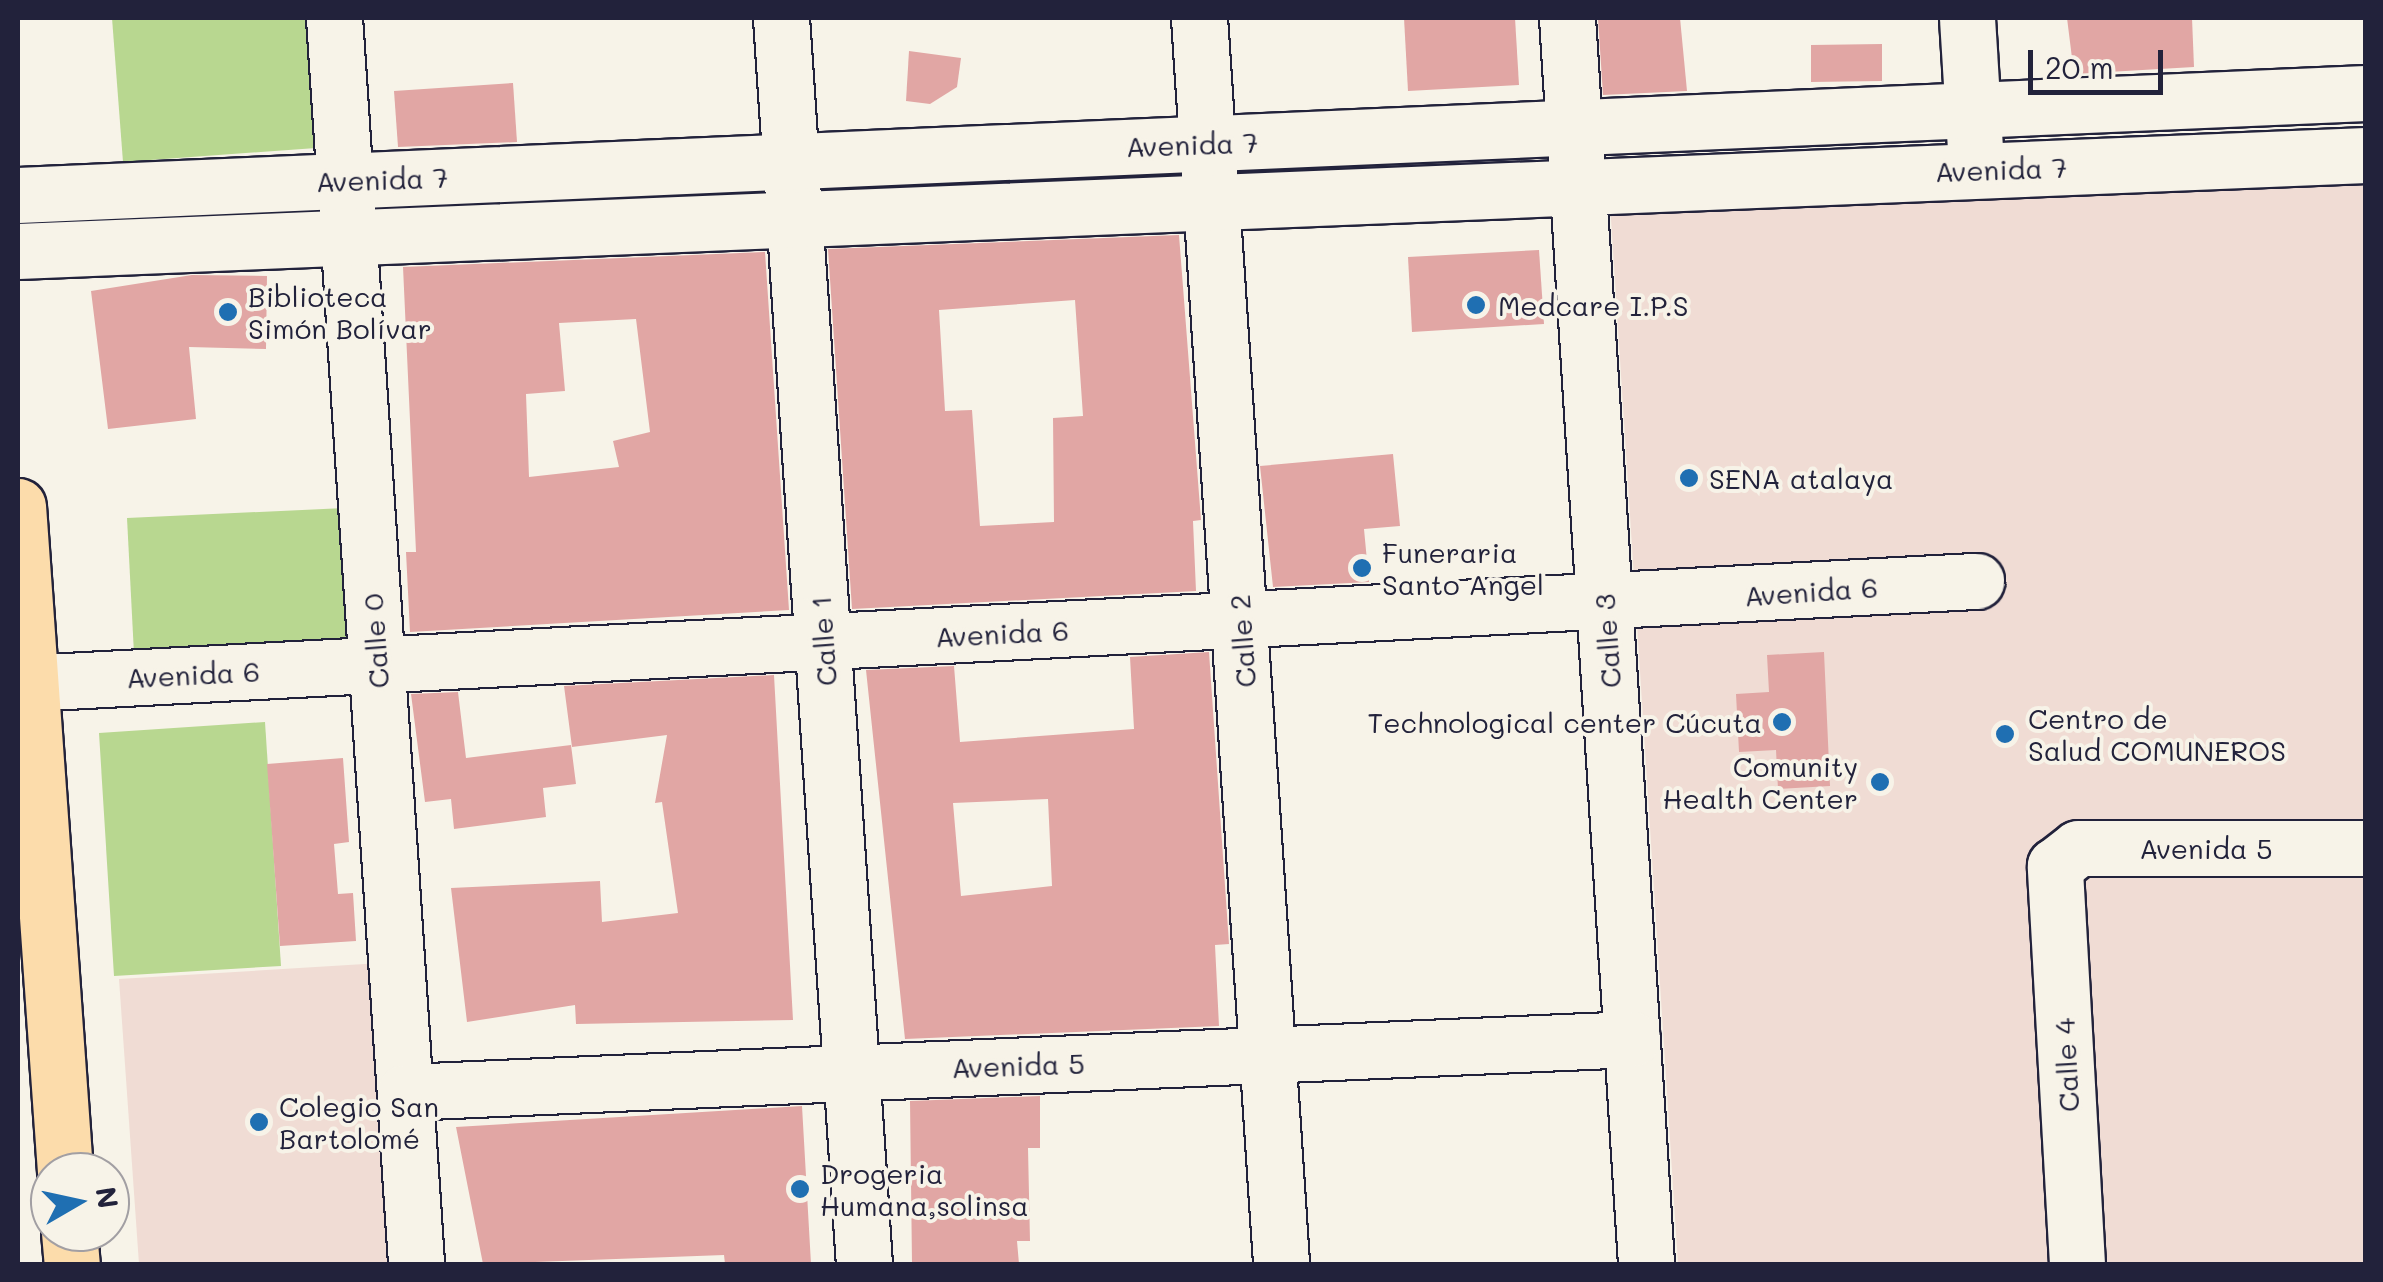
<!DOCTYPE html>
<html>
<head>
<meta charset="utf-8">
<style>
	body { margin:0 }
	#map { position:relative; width:2383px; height:1282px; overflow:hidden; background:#f7f3e8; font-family:Mali,sans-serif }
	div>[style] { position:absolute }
	.built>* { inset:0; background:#f0dcd4 }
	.green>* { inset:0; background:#b8d790 }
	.building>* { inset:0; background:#e1a6a4 }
	.roads { filter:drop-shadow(2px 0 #22223b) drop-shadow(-2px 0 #22223b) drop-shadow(0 2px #22223b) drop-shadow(0 -2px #22223b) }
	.minor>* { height:55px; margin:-27.5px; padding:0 27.5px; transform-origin:27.5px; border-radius:27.5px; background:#f7f3e8 }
	.major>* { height:55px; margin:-27.5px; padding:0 27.5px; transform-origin:27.5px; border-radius:27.5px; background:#fcdcab }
	.dots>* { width:28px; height:28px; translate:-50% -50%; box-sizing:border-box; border:5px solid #f7f3e8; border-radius:50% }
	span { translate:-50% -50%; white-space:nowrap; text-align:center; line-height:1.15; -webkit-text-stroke:8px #f7f3e8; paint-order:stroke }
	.street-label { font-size:28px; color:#22223b }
	.poi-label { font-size:28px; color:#22223b }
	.left { translate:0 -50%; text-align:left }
	.right { translate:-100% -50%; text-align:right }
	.frame { position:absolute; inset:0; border:20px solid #22223b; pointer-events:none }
	.north { position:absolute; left:30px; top:1152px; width:100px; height:100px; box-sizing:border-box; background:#f7f3e8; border:2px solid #a29fa3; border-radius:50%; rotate:81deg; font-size:28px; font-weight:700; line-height:40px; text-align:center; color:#22223b }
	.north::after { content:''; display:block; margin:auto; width:35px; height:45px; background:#1f6fb2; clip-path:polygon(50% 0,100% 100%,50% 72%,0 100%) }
	.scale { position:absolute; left:2028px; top:50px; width:135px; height:45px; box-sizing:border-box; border:5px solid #22223b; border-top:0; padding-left:12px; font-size:30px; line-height:35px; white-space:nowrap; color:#22223b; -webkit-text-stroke:8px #f7f3e8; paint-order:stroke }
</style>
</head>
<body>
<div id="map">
	<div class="built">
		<div style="clip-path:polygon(2365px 174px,2365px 1264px,1678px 1264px,1610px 203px)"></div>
		<div style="clip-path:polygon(381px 963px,397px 1264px,139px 1264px,119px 979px)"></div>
	</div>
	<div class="green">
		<div style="clip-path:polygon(112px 18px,306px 18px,316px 148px,123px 162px)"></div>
		<div style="clip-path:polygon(345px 508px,355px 650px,134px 654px,127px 518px)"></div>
		<div style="clip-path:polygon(265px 722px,281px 966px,114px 976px,99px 733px)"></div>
	</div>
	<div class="building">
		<div style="clip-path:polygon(1404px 18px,1515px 18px,1519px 85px,1408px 91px)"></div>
		<div style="clip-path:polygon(1598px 18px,1680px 18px,1687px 91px,1603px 95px)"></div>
		<div style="clip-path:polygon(2067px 18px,2192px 18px,2194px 67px,2074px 74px)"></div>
		<div style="clip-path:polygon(1882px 44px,1882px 81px,1811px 82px,1811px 45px)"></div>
		<div style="clip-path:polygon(909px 51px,961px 58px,957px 87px,930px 104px,906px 101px)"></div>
		<div style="clip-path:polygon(513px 83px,517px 142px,398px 147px,394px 91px)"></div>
		<div style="clip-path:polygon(evenodd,1179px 235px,1201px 520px,1193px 521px,1196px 591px,852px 609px,828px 249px,1179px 235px,1075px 300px,1083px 416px,1053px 418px,1054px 522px,980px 526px,972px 410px,945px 411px,939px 310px,1075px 300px)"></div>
		<div style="clip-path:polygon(1539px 250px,1544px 324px,1412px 332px,1408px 257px)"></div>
		<div style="clip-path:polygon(evenodd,765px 252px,789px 610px,410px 632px,406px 552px,416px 552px,403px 267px,765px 252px,636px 319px,650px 432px,613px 441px,619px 467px,529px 477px,526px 394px,565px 391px,559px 323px,636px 319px)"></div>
		<div style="clip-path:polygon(192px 275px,267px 276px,266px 349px,189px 347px,196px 419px,108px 429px,91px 291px)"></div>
		<div style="clip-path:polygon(1393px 454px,1400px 526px,1364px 529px,1369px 582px,1273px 587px,1260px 466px)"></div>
		<div style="clip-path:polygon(evenodd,1209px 652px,1229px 944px,1215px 945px,1219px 1026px,905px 1039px,866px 670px,954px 666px,960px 742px,1134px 729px,1130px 657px,1209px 652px,1048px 799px,1052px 886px,961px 896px,953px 803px,1048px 799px)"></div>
		<div style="clip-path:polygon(1824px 652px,1830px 786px,1778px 789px,1776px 750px,1739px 752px,1736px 694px,1769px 692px,1767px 655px)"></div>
		<div style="clip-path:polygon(774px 675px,793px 1020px,576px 1024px,575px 1005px,467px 1022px,451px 888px,600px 881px,602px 922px,678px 913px,662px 802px,655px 803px,667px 735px,572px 747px,564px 686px)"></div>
		<div style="clip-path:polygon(458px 692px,466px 758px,571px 745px,576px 784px,543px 788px,546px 817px,454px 829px,451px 799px,425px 802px,411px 694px)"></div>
		<div style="clip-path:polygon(343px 758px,349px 842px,334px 844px,338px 894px,353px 893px,356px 941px,280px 946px,267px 764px)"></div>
		<div style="clip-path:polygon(1040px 1096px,1040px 1148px,1028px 1148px,1030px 1241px,1017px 1241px,1019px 1264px,912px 1264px,910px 1101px)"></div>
		<div style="clip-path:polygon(802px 1106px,811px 1264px,725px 1264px,724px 1255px,483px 1264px,456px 1127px)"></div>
	</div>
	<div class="roads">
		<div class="minor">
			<div style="left:334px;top:18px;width:1249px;rotate:86.23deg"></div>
			<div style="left:781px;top:18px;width:1249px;rotate:86.19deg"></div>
			<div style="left:1199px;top:18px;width:1249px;rotate:86.23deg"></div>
			<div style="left:1567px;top:18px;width:1249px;rotate:86.37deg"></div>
			<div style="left:1967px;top:18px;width:129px;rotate:86.5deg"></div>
			<div style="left:18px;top:195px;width:2350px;rotate:-2.49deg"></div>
			<div style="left:18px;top:251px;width:2350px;rotate:-2.34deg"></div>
			<div style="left:28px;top:683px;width:1951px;rotate:-3deg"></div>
			<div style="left:405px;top:1092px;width:1228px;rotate:-2.47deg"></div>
			<div style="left:2077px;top:1264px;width:399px;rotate:-93.2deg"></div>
			<div style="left:2055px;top:866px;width:29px;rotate:-38deg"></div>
			<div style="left:2078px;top:848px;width:288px"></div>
		</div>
		<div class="major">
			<div style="left:18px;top:506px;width:668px;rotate:85.96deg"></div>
			<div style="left:69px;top:1232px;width:32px;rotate:85deg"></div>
		</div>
	</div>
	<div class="dots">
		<div style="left:1476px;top:305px;background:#1f6fb2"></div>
		<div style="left:228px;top:312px;background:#1f6fb2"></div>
		<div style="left:1689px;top:478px;background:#1f6fb2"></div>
		<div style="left:1362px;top:568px;background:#1f6fb2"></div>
		<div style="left:1782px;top:722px;background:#1f6fb2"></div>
		<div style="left:2005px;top:734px;background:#1f6fb2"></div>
		<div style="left:1880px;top:782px;background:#1f6fb2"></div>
		<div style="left:259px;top:1122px;background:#1f6fb2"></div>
		<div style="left:800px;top:1189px;background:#1f6fb2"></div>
	</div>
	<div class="street-label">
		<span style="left:1192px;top:144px;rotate:-2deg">Avenida 7</span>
		<span style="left:2001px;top:169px;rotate:-2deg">Avenida 7</span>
		<span style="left:382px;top:179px;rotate:-2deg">Avenida 7</span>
		<span style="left:1811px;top:591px;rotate:-4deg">Avenida 6</span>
		<span style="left:1002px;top:633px;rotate:-3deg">Avenida 6</span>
		<span style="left:375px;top:641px;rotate:-94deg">Calle 0</span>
		<span style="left:823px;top:641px;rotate:-94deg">Calle 1</span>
		<span style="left:1242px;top:641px;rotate:-94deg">Calle 2</span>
		<span style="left:1607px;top:641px;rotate:-94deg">Calle 3</span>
		<span style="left:193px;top:674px;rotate:-3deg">Avenida 6</span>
		<span style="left:2206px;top:848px">Avenida 5</span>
		<span style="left:1018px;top:1065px;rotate:-2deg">Avenida 5</span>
		<span style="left:2066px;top:1065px;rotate:-93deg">Calle 4</span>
	</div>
	<div class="poi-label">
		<span class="left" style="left:248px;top:312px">Biblioteca<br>Simón Bolívar</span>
		<span class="left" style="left:1498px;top:305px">Medcare I.P.S</span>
		<span class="left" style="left:1709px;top:478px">SENA atalaya</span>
		<span class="left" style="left:1382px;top:568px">Funeraria<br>Santo Angel</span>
		<span class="left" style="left:2028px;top:734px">Centro de<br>Salud COMUNEROS</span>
		<span class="right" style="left:1762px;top:722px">Technological center Cúcuta</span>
		<span class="right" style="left:1858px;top:782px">Comunity<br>Health Center</span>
		<span class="left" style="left:279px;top:1122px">Colegio San<br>Bartolomé</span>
		<span class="left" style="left:820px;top:1189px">Drogeria<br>Humana,solinsa</span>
	</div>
	<div class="frame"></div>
	<div class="north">N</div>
	<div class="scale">20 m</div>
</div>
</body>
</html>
